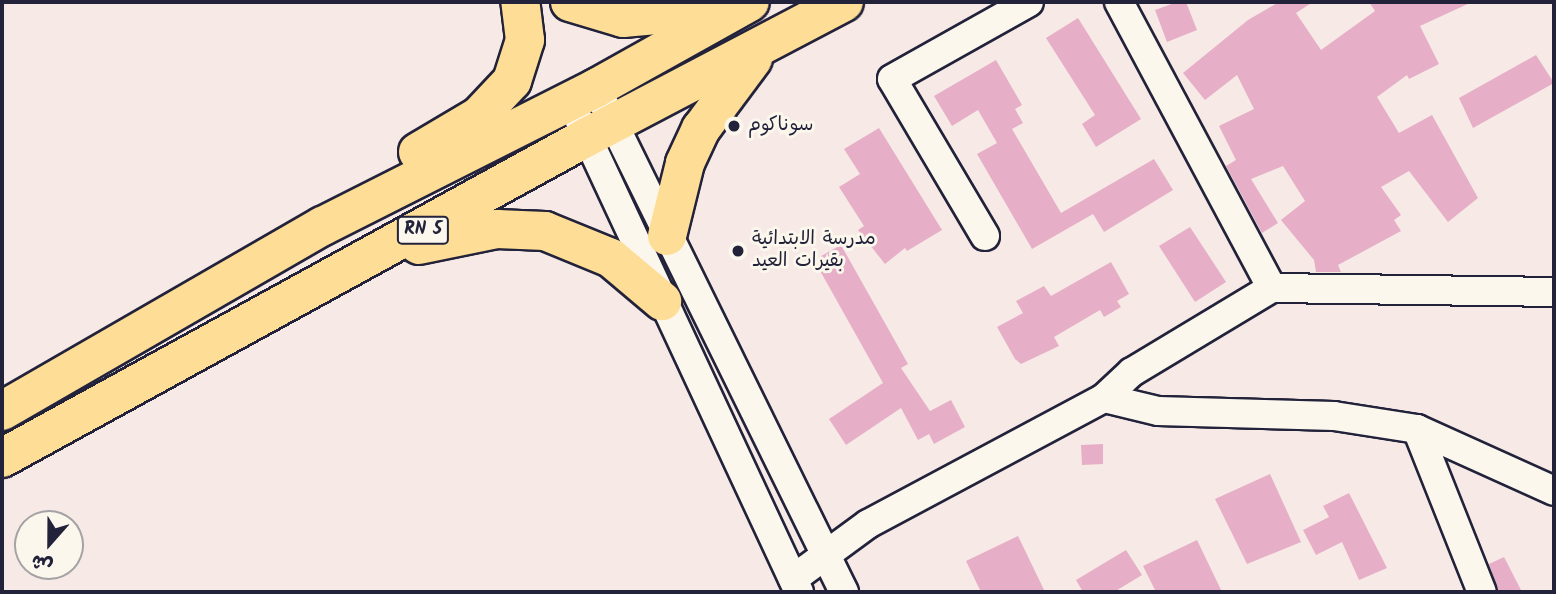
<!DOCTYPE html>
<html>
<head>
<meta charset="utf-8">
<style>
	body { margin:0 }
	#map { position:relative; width:1556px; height:594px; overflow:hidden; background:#f7e9e5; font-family:Kalam,"Playpen Sans Arabic",sans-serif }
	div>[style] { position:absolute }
	.building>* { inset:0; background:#e6afc7 }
	.roads { filter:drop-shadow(2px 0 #22223b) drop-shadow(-2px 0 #22223b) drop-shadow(0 2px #22223b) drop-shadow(0 -2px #22223b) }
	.minor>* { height:28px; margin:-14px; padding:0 14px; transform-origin:14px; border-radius:14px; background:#fbf7ec }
	.highway>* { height:38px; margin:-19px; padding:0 19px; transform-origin:19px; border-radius:19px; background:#fedd96 }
	.dots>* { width:19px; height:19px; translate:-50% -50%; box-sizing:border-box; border:4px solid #fbf7ec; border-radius:50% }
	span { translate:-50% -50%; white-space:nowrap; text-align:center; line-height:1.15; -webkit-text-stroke:6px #fbf7ec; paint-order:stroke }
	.shield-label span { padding:2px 5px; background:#fbf7ec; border:2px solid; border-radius:5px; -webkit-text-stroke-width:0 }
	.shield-label { font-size:18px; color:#22223b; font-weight:700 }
	.poi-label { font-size:19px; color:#22223b }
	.left { translate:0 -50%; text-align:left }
	.frame { position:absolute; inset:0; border:4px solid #22223b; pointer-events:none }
	.north { position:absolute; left:14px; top:510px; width:70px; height:70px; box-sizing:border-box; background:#fbf7ec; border:2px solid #a4a2a5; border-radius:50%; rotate:201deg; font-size:19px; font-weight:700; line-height:28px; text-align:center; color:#22223b }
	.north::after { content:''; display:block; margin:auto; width:24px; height:32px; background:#22223b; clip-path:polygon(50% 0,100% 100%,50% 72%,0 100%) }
</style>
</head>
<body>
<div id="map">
	<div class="building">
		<div style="clip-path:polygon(1177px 2px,1186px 2px,1197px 30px,1167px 42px,1155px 10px)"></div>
		<div style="clip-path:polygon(1279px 2px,1313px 2px,1296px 13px,1321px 50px,1375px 11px,1369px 2px,1472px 2px,1420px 26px,1439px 64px,1409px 79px,1407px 75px,1377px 97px,1399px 133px,1432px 115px,1478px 198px,1448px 222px,1409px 171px,1381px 187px,1401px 215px,1394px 220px,1401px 231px,1338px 265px,1341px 272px,1316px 272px,1314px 260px,1281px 220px,1305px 201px,1283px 166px,1251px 179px,1278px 223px,1262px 233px,1226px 166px,1236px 160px,1219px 126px,1254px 109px,1237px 75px,1205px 100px,1183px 73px,1248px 20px)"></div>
		<div style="clip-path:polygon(1078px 18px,1141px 119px,1096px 147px,1082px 124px,1095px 115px,1046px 38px)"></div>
		<div style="clip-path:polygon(1536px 55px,1554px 83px,1473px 128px,1459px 98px)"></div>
		<div style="clip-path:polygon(996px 60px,1022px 105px,1015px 109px,1023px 123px,1012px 129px,1061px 213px,1154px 159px,1173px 190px,1104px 232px,1093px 214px,1032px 249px,977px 154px,997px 143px,978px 110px,952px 126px,934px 96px)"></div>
		<div style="clip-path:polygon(879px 128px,942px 230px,907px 251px,905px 248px,885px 264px,858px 230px,864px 226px,839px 187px,860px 174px,844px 149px)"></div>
		<div style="clip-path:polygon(1190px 227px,1226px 282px,1195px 302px,1159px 246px)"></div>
		<div style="clip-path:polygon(841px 245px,908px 364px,901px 368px,930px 411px,951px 400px,965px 427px,934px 444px,929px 434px,918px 440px,901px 408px,846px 445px,829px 419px,883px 383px,814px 260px)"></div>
		<div style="clip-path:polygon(1111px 262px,1129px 294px,1117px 301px,1121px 307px,1104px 317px,1100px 310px,1054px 337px,1059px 346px,1021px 364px,1015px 359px,997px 327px,1023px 313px,1016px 301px,1044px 286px,1051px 296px)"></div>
		<div style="clip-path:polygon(1103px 444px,1103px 464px,1082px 465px,1081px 445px)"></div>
		<div style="clip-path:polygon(1270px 474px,1301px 542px,1247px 564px,1215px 499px)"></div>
		<div style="clip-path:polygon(1349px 493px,1387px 568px,1359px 580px,1342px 542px,1316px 555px,1303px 530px,1329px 517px,1323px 506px)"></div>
		<div style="clip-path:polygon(1018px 536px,1045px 592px,981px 592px,966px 561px)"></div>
		<div style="clip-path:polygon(1197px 540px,1222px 592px,1156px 592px,1143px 566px)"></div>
		<div style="clip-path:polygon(1126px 550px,1142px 575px,1114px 592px,1083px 592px,1076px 580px)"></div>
		<div style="clip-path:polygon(1504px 557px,1522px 592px,1498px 592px,1489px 564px)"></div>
	</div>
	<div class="roads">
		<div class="minor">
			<div style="left:1119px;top:2px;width:324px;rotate:61.9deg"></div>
			<div style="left:596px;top:88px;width:562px;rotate:63.8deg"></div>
			<div style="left:580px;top:122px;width:519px;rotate:65.02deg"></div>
			<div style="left:985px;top:236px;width:182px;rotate:-120.6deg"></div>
			<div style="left:892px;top:79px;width:157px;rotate:-29.3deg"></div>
			<div style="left:1104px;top:398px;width:56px;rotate:13.5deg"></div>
			<div style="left:1158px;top:411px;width:176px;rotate:1.6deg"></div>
			<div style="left:1334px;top:416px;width:84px;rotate:8.9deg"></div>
			<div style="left:1417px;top:429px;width:150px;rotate:24.3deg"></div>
			<div style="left:1417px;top:429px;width:175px;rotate:68.3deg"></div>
			<div style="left:793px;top:579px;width:93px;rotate:-36.3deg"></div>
			<div style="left:868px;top:524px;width:268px;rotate:-28.1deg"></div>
			<div style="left:1104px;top:398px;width:38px;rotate:-43deg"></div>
			<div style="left:1132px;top:372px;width:163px;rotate:-31deg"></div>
			<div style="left:1272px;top:288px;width:282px;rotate:0.8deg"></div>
		</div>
		<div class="highway">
			<div style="left:570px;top:2px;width:55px;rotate:16.8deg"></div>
			<div style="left:623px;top:18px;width:36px;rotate:-5deg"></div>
			<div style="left:659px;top:15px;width:38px;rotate:-20deg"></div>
			<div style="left:418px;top:152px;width:71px;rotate:-30.5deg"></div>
			<div style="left:479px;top:116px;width:48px;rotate:-46.7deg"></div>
			<div style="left:512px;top:81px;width:43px;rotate:-72.4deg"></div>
			<div style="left:525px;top:40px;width:38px;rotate:-97deg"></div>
			<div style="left:667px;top:236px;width:75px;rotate:-76.1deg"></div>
			<div style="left:685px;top:163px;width:38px;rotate:-65deg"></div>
			<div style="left:701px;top:129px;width:87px;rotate:-53.4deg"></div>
			<div style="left:419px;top:245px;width:80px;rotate:-11.6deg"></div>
			<div style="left:497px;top:229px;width:48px;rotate:2.4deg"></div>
			<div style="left:545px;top:231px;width:71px;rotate:22.2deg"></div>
			<div style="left:611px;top:258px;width:67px;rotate:40.1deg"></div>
			<div style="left:2px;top:411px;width:370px;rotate:-30deg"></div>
			<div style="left:323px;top:226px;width:306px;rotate:-26.8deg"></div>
			<div style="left:596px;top:88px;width:176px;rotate:-29.2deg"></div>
			<div style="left:2px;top:458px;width:667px;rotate:-28.75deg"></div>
			<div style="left:587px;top:137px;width:290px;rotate:-27.7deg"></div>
		</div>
	</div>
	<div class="dots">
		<div style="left:734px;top:126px;background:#22223b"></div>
		<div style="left:738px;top:251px;background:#22223b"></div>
	</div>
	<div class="shield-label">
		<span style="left:423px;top:230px">RN 5</span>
	</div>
	<div class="poi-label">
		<span class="left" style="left:748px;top:126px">سوناكوم</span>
		<span class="left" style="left:752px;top:251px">مدرسة الابتدائية<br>بقيرات العيد</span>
	</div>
	<div class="frame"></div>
	<div class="north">ش</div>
</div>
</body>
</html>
